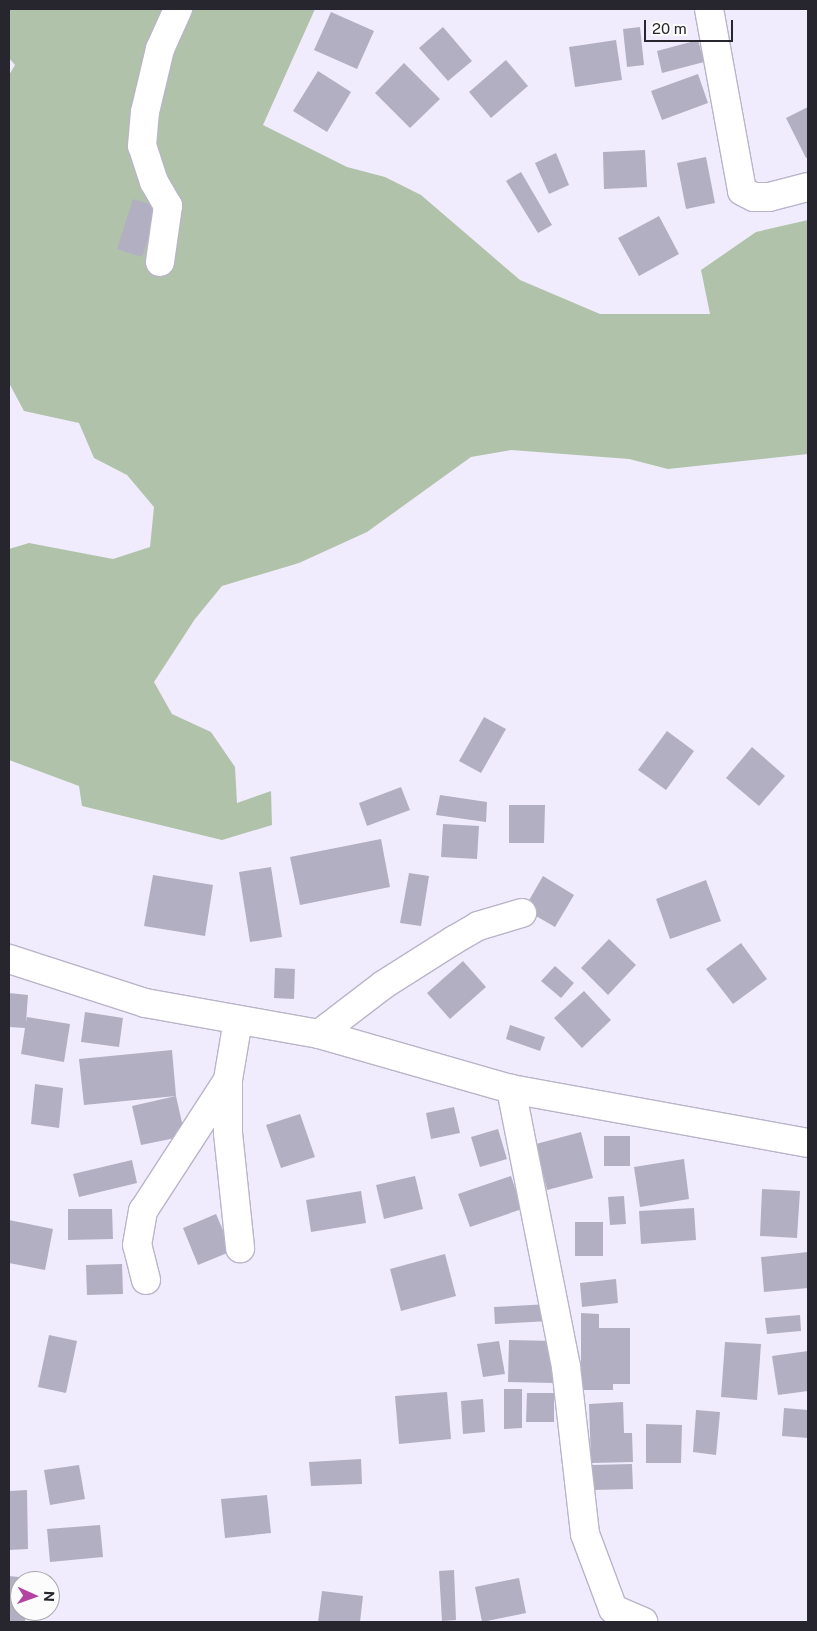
<!DOCTYPE html>
<html>
<head>
<meta charset="utf-8">
<style>
	body { margin:0 }
	#map { position:relative; width:817px; height:1631px; overflow:hidden; background:#f0ecfd; font-family:"Public Sans",sans-serif }
	div>[style] { position:absolute }
	.green>* { inset:0; background:#b0c3aa }
	.building>* { inset:0; background:#b3afc2 }
	.roads { filter:drop-shadow(1px 0 #b9b4c8) drop-shadow(-1px 0 #b9b4c8) drop-shadow(0 1px #b9b4c8) drop-shadow(0 -1px #b9b4c8) }
	.minor>* { height:28px; margin:-14px; padding:0 14px; transform-origin:14px; border-radius:14px; background:#fff }
	span { translate:-50% -50%; white-space:nowrap; text-align:center; line-height:1.15; -webkit-text-stroke:4px #fcfcfc; paint-order:stroke }
	.frame { position:absolute; inset:0; border:10px solid #27252d; pointer-events:none }
	.north { position:absolute; left:10px; top:1571px; width:50px; height:50px; box-sizing:border-box; background:#fcfcfc; border:1px solid #a7a6a9; border-radius:50%; rotate:92deg; font-size:14px; font-weight:700; line-height:20px; text-align:center; color:#27252d }
	.north::after { content:''; display:block; margin:auto; width:18px; height:22px; background:#b244a2; clip-path:polygon(50% 0,100% 100%,50% 72%,0 100%) }
	.scale { position:absolute; left:644px; top:20px; width:89px; height:22px; box-sizing:border-box; border:2px solid #27252d; border-top:0; padding-left:6px; font-size:15px; line-height:18px; white-space:nowrap; color:#27252d; -webkit-text-stroke:4px #fcfcfc; paint-order:stroke }
</style>
</head>
<body>
<div id="map">
	<div class="green">
		<div style="clip-path:polygon(9px 9px,315px 9px,263px 125px,347px 167px,385px 177px,421px 195px,520px 280px,600px 314px,710px 314px,701px 270px,756px 232px,808px 220px,808px 454px,668px 469px,629px 459px,511px 450px,471px 457px,367px 532px,299px 563px,222px 586px,195px 619px,154px 682px,172px 714px,211px 732px,235px 767px,237px 803px,271px 791px,272px 825px,222px 840px,82px 806px,79px 786px,9px 760px,9px 549px,29px 543px,113px 559px,150px 547px,154px 507px,127px 475px,94px 458px,79px 423px,24px 411px,9px 383px,9px 75px,15px 65px,9px 58px)"></div>
	</div>
	<div class="building">
		<div style="clip-path:polygon(331px 12px,374px 31px,357px 69px,314px 50px)"></div>
		<div style="clip-path:polygon(443px 27px,472px 61px,448px 81px,419px 48px)"></div>
		<div style="clip-path:polygon(640px 27px,644px 65px,627px 67px,623px 29px)"></div>
		<div style="clip-path:polygon(616px 40px,622px 80px,575px 87px,569px 47px)"></div>
		<div style="clip-path:polygon(698px 40px,704px 62px,662px 73px,657px 51px)"></div>
		<div style="clip-path:polygon(506px 60px,528px 86px,491px 118px,469px 92px)"></div>
		<div style="clip-path:polygon(404px 63px,440px 99px,410px 128px,375px 93px)"></div>
		<div style="clip-path:polygon(318px 71px,351px 92px,327px 132px,293px 111px)"></div>
		<div style="clip-path:polygon(698px 74px,708px 103px,662px 120px,651px 91px)"></div>
		<div style="clip-path:polygon(808px 107px,808px 157px,806px 158px,786px 118px)"></div>
		<div style="clip-path:polygon(645px 150px,647px 187px,604px 189px,603px 152px)"></div>
		<div style="clip-path:polygon(556px 153px,569px 185px,549px 194px,535px 163px)"></div>
		<div style="clip-path:polygon(706px 157px,715px 203px,686px 209px,677px 163px)"></div>
		<div style="clip-path:polygon(521px 172px,552px 225px,538px 233px,506px 181px)"></div>
		<div style="clip-path:polygon(133px 199px,159px 207px,142px 257px,117px 249px)"></div>
		<div style="clip-path:polygon(659px 216px,679px 254px,639px 276px,618px 238px)"></div>
		<div style="clip-path:polygon(484px 717px,506px 729px,481px 773px,459px 761px)"></div>
		<div style="clip-path:polygon(667px 731px,694px 751px,666px 790px,638px 770px)"></div>
		<div style="clip-path:polygon(752px 747px,785px 776px,759px 806px,726px 778px)"></div>
		<div style="clip-path:polygon(401px 787px,410px 810px,367px 826px,359px 803px)"></div>
		<div style="clip-path:polygon(440px 795px,487px 802px,486px 822px,436px 815px)"></div>
		<div style="clip-path:polygon(509px 805px,545px 805px,544px 843px,509px 843px)"></div>
		<div style="clip-path:polygon(443px 824px,479px 826px,477px 859px,441px 857px)"></div>
		<div style="clip-path:polygon(381px 839px,390px 887px,300px 905px,290px 857px)"></div>
		<div style="clip-path:polygon(271px 867px,282px 937px,250px 942px,239px 872px)"></div>
		<div style="clip-path:polygon(409px 873px,429px 876px,421px 926px,400px 923px)"></div>
		<div style="clip-path:polygon(153px 875px,213px 885px,205px 936px,144px 926px)"></div>
		<div style="clip-path:polygon(543px 876px,574px 895px,555px 927px,524px 909px)"></div>
		<div style="clip-path:polygon(706px 880px,721px 921px,670px 939px,656px 899px)"></div>
		<div style="clip-path:polygon(609px 939px,636px 965px,608px 995px,581px 968px)"></div>
		<div style="clip-path:polygon(741px 943px,767px 979px,733px 1004px,706px 969px)"></div>
		<div style="clip-path:polygon(463px 961px,486px 987px,450px 1019px,427px 993px)"></div>
		<div style="clip-path:polygon(555px 966px,574px 983px,561px 998px,541px 981px)"></div>
		<div style="clip-path:polygon(275px 968px,295px 969px,294px 999px,274px 998px)"></div>
		<div style="clip-path:polygon(584px 991px,611px 1020px,582px 1048px,554px 1018px)"></div>
		<div style="clip-path:polygon(9px 993px,28px 995px,26px 1023px,27px 1017px,70px 1024px,64px 1062px,21px 1054px,25px 1028px,9px 1027px)"></div>
		<div style="clip-path:polygon(85px 1012px,123px 1018px,119px 1047px,81px 1042px)"></div>
		<div style="clip-path:polygon(510px 1025px,545px 1037px,540px 1051px,506px 1039px)"></div>
		<div style="clip-path:polygon(172px 1050px,176px 1096px,185px 1136px,141px 1145px,132px 1106px,176px 1096px,84px 1105px,79px 1059px)"></div>
		<div style="clip-path:polygon(35px 1084px,63px 1088px,59px 1128px,31px 1124px)"></div>
		<div style="clip-path:polygon(454px 1107px,460px 1133px,431px 1139px,426px 1113px)"></div>
		<div style="clip-path:polygon(300px 1114px,315px 1157px,281px 1168px,266px 1125px)"></div>
		<div style="clip-path:polygon(498px 1129px,507px 1159px,480px 1167px,471px 1137px)"></div>
		<div style="clip-path:polygon(581px 1132px,593px 1178px,547px 1190px,536px 1144px)"></div>
		<div style="clip-path:polygon(604px 1136px,630px 1136px,630px 1166px,604px 1166px)"></div>
		<div style="clip-path:polygon(684px 1159px,689px 1199px,640px 1207px,634px 1167px)"></div>
		<div style="clip-path:polygon(132px 1160px,137px 1183px,79px 1197px,73px 1174px)"></div>
		<div style="clip-path:polygon(415px 1176px,423px 1209px,384px 1219px,376px 1185px)"></div>
		<div style="clip-path:polygon(511px 1176px,522px 1209px,470px 1227px,458px 1194px)"></div>
		<div style="clip-path:polygon(762px 1189px,800px 1191px,797px 1238px,760px 1236px)"></div>
		<div style="clip-path:polygon(361px 1191px,366px 1223px,311px 1232px,306px 1200px)"></div>
		<div style="clip-path:polygon(624px 1196px,626px 1224px,610px 1225px,608px 1197px)"></div>
		<div style="clip-path:polygon(694px 1208px,696px 1240px,641px 1244px,639px 1211px)"></div>
		<div style="clip-path:polygon(68px 1209px,112px 1209px,113px 1239px,68px 1240px)"></div>
		<div style="clip-path:polygon(216px 1214px,232px 1251px,198px 1265px,183px 1228px)"></div>
		<div style="clip-path:polygon(9px 1220px,53px 1229px,45px 1270px,9px 1263px)"></div>
		<div style="clip-path:polygon(575px 1222px,603px 1222px,603px 1256px,575px 1256px)"></div>
		<div style="clip-path:polygon(808px 1252px,808px 1288px,764px 1292px,761px 1257px)"></div>
		<div style="clip-path:polygon(445px 1254px,456px 1296px,401px 1311px,390px 1269px)"></div>
		<div style="clip-path:polygon(122px 1264px,123px 1294px,87px 1295px,86px 1265px)"></div>
		<div style="clip-path:polygon(616px 1279px,618px 1303px,582px 1307px,580px 1283px)"></div>
		<div style="clip-path:polygon(549px 1304px,550px 1321px,495px 1324px,494px 1307px)"></div>
		<div style="clip-path:polygon(581px 1313px,599px 1314px,599px 1328px,630px 1328px,630px 1384px,613px 1384px,613px 1390px,581px 1390px)"></div>
		<div style="clip-path:polygon(800px 1315px,801px 1331px,767px 1334px,765px 1318px)"></div>
		<div style="clip-path:polygon(49px 1335px,77px 1341px,66px 1393px,38px 1387px)"></div>
		<div style="clip-path:polygon(509px 1340px,553px 1341px,553px 1383px,508px 1382px)"></div>
		<div style="clip-path:polygon(499px 1341px,505px 1374px,483px 1377px,477px 1344px)"></div>
		<div style="clip-path:polygon(725px 1342px,761px 1344px,757px 1400px,721px 1397px)"></div>
		<div style="clip-path:polygon(808px 1351px,808px 1391px,778px 1395px,772px 1356px)"></div>
		<div style="clip-path:polygon(504px 1389px,522px 1389px,522px 1428px,504px 1429px)"></div>
		<div style="clip-path:polygon(447px 1392px,451px 1439px,399px 1444px,395px 1396px)"></div>
		<div style="clip-path:polygon(527px 1393px,554px 1393px,554px 1422px,526px 1422px)"></div>
		<div style="clip-path:polygon(483px 1399px,485px 1432px,463px 1434px,461px 1401px)"></div>
		<div style="clip-path:polygon(623px 1402px,624px 1433px,632px 1433px,633px 1462px,591px 1463px,589px 1404px)"></div>
		<div style="clip-path:polygon(784px 1408px,808px 1410px,808px 1438px,782px 1436px)"></div>
		<div style="clip-path:polygon(696px 1410px,720px 1412px,716px 1455px,693px 1452px)"></div>
		<div style="clip-path:polygon(646px 1424px,682px 1425px,681px 1463px,646px 1463px)"></div>
		<div style="clip-path:polygon(361px 1459px,362px 1484px,311px 1486px,309px 1462px)"></div>
		<div style="clip-path:polygon(632px 1464px,633px 1489px,593px 1490px,592px 1465px)"></div>
		<div style="clip-path:polygon(79px 1465px,85px 1499px,50px 1505px,44px 1470px)"></div>
		<div style="clip-path:polygon(27px 1490px,28px 1549px,9px 1550px,9px 1491px)"></div>
		<div style="clip-path:polygon(267px 1495px,271px 1533px,225px 1538px,221px 1499px)"></div>
		<div style="clip-path:polygon(100px 1525px,103px 1557px,50px 1562px,47px 1529px)"></div>
		<div style="clip-path:polygon(454px 1570px,456px 1620px,442px 1621px,439px 1571px)"></div>
		<div style="clip-path:polygon(9px 1576px,28px 1578px,28px 1581px,20px 1581px,20px 1611px,26px 1611px,25px 1622px,9px 1622px)"></div>
		<div style="clip-path:polygon(519px 1578px,526px 1613px,482px 1622px,475px 1587px)"></div>
		<div style="clip-path:polygon(322px 1591px,363px 1596px,360px 1622px,318px 1622px)"></div>
	</div>
	<div class="roads">
		<div class="minor">
			<div style="left:709px;top:9px;width:185px;rotate:79.7deg"></div>
			<div style="left:742px;top:191px;width:13px;rotate:27deg"></div>
			<div style="left:754px;top:197px;width:15px"></div>
			<div style="left:769px;top:197px;width:40px;rotate:-14.4deg"></div>
			<div style="left:160px;top:262px;width:57px;rotate:-81.9deg"></div>
			<div style="left:168px;top:206px;width:28px;rotate:-120deg"></div>
			<div style="left:154px;top:182px;width:38px;rotate:-108deg"></div>
			<div style="left:142px;top:146px;width:34px;rotate:-85deg"></div>
			<div style="left:145px;top:112px;width:65px;rotate:-76.6deg"></div>
			<div style="left:160px;top:49px;width:44px;rotate:-65.8deg"></div>
			<div style="left:9px;top:959px;width:143px;rotate:17.9deg"></div>
			<div style="left:145px;top:1003px;width:177px;rotate:10.1deg"></div>
			<div style="left:319px;top:1034px;width:200px;rotate:16deg"></div>
			<div style="left:511px;top:1089px;width:302px;rotate:10.3deg"></div>
			<div style="left:238px;top:1020px;width:61px;rotate:99.5deg"></div>
			<div style="left:228px;top:1080px;width:53px;rotate:90deg"></div>
			<div style="left:228px;top:1133px;width:116px;rotate:84deg"></div>
			<div style="left:319px;top:1034px;width:81px;rotate:-37.4deg"></div>
			<div style="left:383px;top:985px;width:84px;rotate:-32.4deg"></div>
			<div style="left:454px;top:940px;width:28px;rotate:-30deg"></div>
			<div style="left:478px;top:926px;width:46px;rotate:-16.5deg"></div>
			<div style="left:511px;top:1089px;width:283px;rotate:78.8deg"></div>
			<div style="left:566px;top:1367px;width:168px;rotate:83.5deg"></div>
			<div style="left:585px;top:1534px;width:80px;rotate:69.5deg"></div>
			<div style="left:613px;top:1609px;width:33px;rotate:23deg"></div>
			<div style="left:146px;top:1280px;width:36px;rotate:-104deg"></div>
			<div style="left:137px;top:1245px;width:35px;rotate:-80deg"></div>
			<div style="left:143px;top:1211px;width:156px;rotate:-57deg"></div>
		</div>
	</div>
	<div class="frame"></div>
	<div class="north">N</div>
	<div class="scale">20 m</div>
</div>
</body>
</html>
